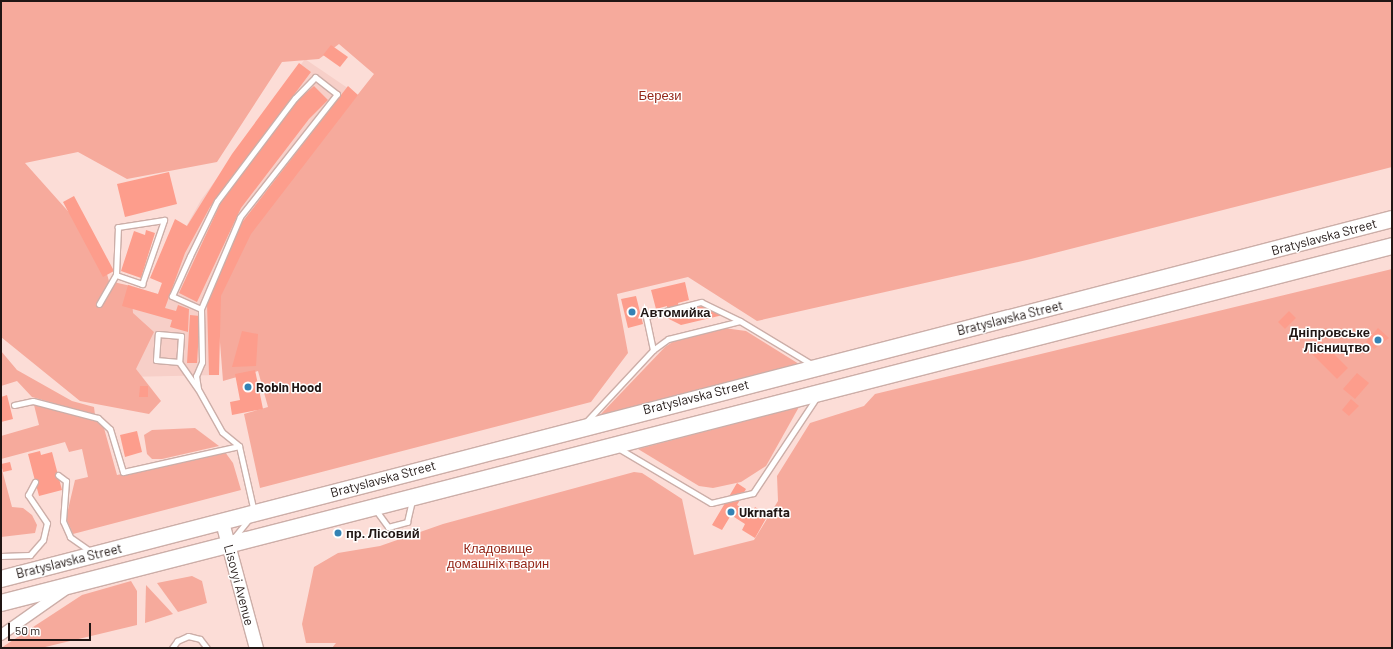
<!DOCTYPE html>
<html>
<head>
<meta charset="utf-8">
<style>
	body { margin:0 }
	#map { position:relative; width:1393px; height:649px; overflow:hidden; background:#fcddd7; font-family:Barlow,sans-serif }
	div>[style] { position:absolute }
	.built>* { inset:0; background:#f7cfc8 }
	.green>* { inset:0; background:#f6aa9c }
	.building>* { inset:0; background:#fd9d8c }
	.roads { filter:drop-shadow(1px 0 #ccaea8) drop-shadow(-1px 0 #ccaea8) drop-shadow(0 1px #ccaea8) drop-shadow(0 -1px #ccaea8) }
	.service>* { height:5px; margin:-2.5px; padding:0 2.5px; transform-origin:2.5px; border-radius:2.5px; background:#fff }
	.minor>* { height:10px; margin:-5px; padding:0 5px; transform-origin:5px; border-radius:5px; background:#fff }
	.tertiary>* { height:13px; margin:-6.5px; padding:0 6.5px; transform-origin:6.5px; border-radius:6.5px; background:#fff }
	.primary>* { height:16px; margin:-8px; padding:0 8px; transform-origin:8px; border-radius:8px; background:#fff }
	.dots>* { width:11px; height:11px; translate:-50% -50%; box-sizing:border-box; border:2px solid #fff; border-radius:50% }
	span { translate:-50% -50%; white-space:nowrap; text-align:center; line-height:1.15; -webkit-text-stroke:3px #fff; paint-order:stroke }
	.park-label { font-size:13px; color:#952719 }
	.street-label { font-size:13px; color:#201614 }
	.poi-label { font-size:13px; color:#201614; font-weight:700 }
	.left { translate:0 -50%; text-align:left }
	.right { translate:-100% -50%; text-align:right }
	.frame { position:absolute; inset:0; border:2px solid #201614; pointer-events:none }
	.scale { position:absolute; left:8px; top:623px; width:83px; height:18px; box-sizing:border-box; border:2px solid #201614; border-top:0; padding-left:5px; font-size:12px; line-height:14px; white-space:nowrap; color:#201614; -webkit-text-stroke:3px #fff; paint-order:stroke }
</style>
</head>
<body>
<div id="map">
	<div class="built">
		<div style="clip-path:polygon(305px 59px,358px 95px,218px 320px,219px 375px,125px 377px,122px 306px,128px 285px,158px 294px,173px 250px,201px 200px)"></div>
	</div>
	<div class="green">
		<div style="clip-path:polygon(1px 1px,1392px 1px,1392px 167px,1031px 259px,757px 321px,688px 277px,617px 294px,628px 353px,591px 402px,260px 488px,244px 414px,268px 407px,258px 371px,223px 381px,217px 304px,247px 235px,374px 74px,339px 44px,319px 59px,282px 62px,217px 162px,127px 179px,78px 152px,25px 163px,99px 246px,109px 281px,131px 286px,133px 313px,154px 332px,136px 369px,161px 401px,149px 414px,80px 401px,1px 337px)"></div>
		<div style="clip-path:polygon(1392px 269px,1392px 648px,332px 648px,336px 643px,306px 643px,302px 624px,314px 567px,338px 553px,380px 546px,443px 524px,634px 472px,642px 473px,682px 499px,694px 555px,754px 540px,778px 501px,777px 476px,810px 423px,864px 406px,875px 394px)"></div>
		<div style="clip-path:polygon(724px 328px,746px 331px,799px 364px,600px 415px,665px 347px,674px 341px)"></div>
		<div style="clip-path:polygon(1px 351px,17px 370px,72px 401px,94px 407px,95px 415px,32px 397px,17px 381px,1px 386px)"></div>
		<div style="clip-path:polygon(34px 405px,94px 419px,104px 428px,117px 475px,225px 452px,233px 463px,241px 490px,73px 534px,66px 518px,75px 480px,88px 477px,82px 449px,69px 452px,65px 442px,1px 459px,1px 436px,39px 425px)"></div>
		<div style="clip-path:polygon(799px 407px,766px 466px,741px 482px,713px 488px,699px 486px,638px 449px)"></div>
		<div style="clip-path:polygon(195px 428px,219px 446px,162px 459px,152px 459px,147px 454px,144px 435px,152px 430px)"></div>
		<div style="clip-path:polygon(1px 466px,12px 507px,23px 508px,32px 515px,37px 525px,35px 533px,1px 537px)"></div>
		<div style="clip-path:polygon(192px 576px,202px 581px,207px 603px,178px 612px,157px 583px)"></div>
		<div style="clip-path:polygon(131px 581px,137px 591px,137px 625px,41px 648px,1px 648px,82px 595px)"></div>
		<div style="clip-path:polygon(146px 585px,173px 614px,145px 623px)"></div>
	</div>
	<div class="building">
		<div style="clip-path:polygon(331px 45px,348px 57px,340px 67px,323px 55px)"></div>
		<div style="clip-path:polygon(299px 63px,311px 72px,210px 207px,185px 253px,165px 308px,176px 311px,178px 305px,189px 309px,188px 332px,170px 327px,172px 320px,122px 306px,128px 285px,158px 294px,162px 283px,150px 278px,175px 219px,187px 226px,232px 154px)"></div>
		<div style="clip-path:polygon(314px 86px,328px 100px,309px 119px,241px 208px,197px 302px,179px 293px,222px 200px,293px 104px)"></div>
		<div style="clip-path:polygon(348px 86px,358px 95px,251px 234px,221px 296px,219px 375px,209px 375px,207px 303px,240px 225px)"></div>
		<div style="clip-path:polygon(169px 172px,177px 204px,125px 217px,117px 184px)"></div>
		<div style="clip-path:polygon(74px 196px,114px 271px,103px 277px,63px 202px)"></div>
		<div style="clip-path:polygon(146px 230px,155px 233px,141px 278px,121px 271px,134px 231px,145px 235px)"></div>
		<div style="clip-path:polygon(685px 282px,689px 300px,678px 303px,680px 312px,711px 304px,723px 315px,681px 325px,667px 318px,667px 306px,656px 309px,651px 290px)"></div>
		<div style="clip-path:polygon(636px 296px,643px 324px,628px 328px,621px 299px)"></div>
		<div style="clip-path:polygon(1289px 311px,1296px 318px,1285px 329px,1278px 322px)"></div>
		<div style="clip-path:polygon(190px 315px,200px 316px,197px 363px,187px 363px)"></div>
		<div style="clip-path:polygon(1378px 328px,1389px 338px,1374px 349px,1366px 342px)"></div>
		<div style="clip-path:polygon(242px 331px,258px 334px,256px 366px,232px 367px)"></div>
		<div style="clip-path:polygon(1318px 338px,1348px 368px,1337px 379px,1307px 349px)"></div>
		<div style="clip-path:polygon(255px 370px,263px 409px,232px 415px,230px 402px,240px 400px,235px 374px)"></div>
		<div style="clip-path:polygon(1357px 373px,1369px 383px,1355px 399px,1343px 389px)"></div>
		<div style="clip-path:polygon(140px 386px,148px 386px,148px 397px,139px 397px)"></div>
		<div style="clip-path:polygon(7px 395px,13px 419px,1px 422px,1px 397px)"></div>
		<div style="clip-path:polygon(1351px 399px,1359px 406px,1349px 416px,1342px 410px)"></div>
		<div style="clip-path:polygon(137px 431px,142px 452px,125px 457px,120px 435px)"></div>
		<div style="clip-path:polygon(40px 451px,41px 455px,52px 452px,62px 490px,39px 496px,28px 454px)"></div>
		<div style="clip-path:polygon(10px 462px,12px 470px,3px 472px,1px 464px)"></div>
		<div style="clip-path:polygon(737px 483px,746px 489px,737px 505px,751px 514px,755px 507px,768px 515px,755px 538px,742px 530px,745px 524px,731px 515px,722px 530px,712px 525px)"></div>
	</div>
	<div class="roads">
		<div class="service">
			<div style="left:99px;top:304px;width:34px;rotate:-60deg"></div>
			<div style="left:116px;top:275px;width:28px;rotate:19deg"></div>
			<div style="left:142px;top:284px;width:68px;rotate:-71deg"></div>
			<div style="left:164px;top:220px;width:47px;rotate:171.3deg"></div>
			<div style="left:118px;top:227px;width:48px;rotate:92.4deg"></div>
			<div style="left:201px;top:309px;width:32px;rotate:-156deg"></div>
			<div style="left:172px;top:296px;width:44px;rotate:-65.8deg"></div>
			<div style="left:190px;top:256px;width:61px;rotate:-63.9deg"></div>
			<div style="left:217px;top:201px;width:129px;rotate:-52.9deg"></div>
			<div style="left:295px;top:98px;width:29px;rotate:-46deg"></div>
			<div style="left:315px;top:77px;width:28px;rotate:38deg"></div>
			<div style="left:337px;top:94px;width:157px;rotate:128.3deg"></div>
			<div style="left:240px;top:217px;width:100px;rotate:113deg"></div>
			<div style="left:201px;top:309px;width:53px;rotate:88.9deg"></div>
			<div style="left:202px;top:362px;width:15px;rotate:113deg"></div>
			<div style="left:196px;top:376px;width:13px;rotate:81deg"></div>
			<div style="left:198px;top:389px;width:49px;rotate:60.8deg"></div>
			<div style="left:222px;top:432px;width:22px;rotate:39deg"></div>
			<div style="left:239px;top:446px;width:68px;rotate:77.2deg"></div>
			<div style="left:653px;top:350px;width:35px;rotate:-102deg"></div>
			<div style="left:646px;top:316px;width:57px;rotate:-14.3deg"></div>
			<div style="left:701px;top:302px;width:43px;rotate:26deg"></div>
			<div style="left:179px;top:362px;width:23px;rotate:-175deg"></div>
			<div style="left:156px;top:360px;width:26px;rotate:-86deg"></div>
			<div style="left:158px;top:334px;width:23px;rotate:5deg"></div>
			<div style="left:181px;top:336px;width:26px;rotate:94deg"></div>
			<div style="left:179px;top:362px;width:32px;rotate:55deg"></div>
			<div style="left:14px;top:405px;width:19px;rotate:-12deg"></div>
			<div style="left:33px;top:401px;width:67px;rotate:14.7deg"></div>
			<div style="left:98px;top:418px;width:16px;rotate:43deg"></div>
			<div style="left:110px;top:429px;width:45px;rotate:73.2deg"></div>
			<div style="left:123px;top:472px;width:119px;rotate:-12.6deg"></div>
			<div style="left:585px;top:423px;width:100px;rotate:-47deg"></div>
			<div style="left:653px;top:350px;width:19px;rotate:-36deg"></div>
			<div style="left:668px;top:339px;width:74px;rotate:-14deg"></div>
			<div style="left:740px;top:321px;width:85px;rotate:31.1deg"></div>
			<div style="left:618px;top:448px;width:108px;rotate:30.6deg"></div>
			<div style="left:711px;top:503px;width:43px;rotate:-13.4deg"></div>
			<div style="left:753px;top:493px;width:114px;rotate:-56.4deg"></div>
			<div style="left:58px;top:475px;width:10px;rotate:37deg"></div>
			<div style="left:66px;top:481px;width:40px;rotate:94.3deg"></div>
			<div style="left:63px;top:521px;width:17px;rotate:66deg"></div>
			<div style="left:70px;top:537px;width:24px;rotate:35deg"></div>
			<div style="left:375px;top:509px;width:22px;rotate:54deg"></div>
			<div style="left:388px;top:527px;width:20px;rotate:-15deg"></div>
			<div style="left:407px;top:522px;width:22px;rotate:-77deg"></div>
			<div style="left:232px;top:540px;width:26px;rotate:-51deg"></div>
			<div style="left:1px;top:556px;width:29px;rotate:-2deg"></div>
			<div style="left:30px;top:555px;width:20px;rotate:-49deg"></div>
			<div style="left:43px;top:540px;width:17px;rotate:-77deg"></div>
			<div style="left:47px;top:523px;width:34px;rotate:-124deg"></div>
			<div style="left:28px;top:495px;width:15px;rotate:-62deg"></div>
			<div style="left:172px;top:648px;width:9px;rotate:-54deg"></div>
			<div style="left:177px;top:641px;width:12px;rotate:-24deg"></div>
			<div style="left:188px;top:636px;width:12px;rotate:14deg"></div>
			<div style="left:200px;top:639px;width:11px;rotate:52deg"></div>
		</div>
		<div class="minor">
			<div style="left:1px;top:635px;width:78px;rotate:-35.1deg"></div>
		</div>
		<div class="tertiary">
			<div style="left:222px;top:522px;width:131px;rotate:74.9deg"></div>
		</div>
		<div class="primary">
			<div style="left:1px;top:579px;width:1437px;rotate:-14.51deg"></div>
			<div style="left:1px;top:603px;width:1436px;rotate:-14.39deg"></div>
		</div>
	</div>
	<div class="dots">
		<div style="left:632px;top:312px;background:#3482b4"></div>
		<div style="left:1378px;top:340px;background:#3482b4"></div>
		<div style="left:248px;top:387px;background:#3482b4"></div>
		<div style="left:731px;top:512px;background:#3482b4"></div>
		<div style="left:338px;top:533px;background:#3482b4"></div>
	</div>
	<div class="park-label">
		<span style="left:660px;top:95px">Берези</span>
		<span style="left:498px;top:556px">Кладовище<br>домашніх тварин</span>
	</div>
	<div class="street-label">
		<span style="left:1324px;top:237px;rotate:-15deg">Bratyslavska Street</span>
		<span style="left:1010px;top:318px;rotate:-14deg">Bratyslavska Street</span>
		<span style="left:696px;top:397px;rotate:-14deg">Bratyslavska Street</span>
		<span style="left:383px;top:479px;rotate:-15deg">Bratyslavska Street</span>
		<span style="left:69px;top:561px;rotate:-14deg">Bratyslavska Street</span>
		<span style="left:239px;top:585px;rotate:75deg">Lisovyi Avenue</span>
	</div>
	<div class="poi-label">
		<span class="left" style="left:640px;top:312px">Автомийка</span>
		<span class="right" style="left:1370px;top:340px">Дніпровське<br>Лісництво</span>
		<span class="left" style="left:256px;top:387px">Robin Hood</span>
		<span class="left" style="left:739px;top:512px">Ukrnafta</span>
		<span class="left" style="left:346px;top:533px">пр. Лісовий</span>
	</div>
	<div class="frame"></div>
	<div class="scale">50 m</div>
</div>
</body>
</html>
